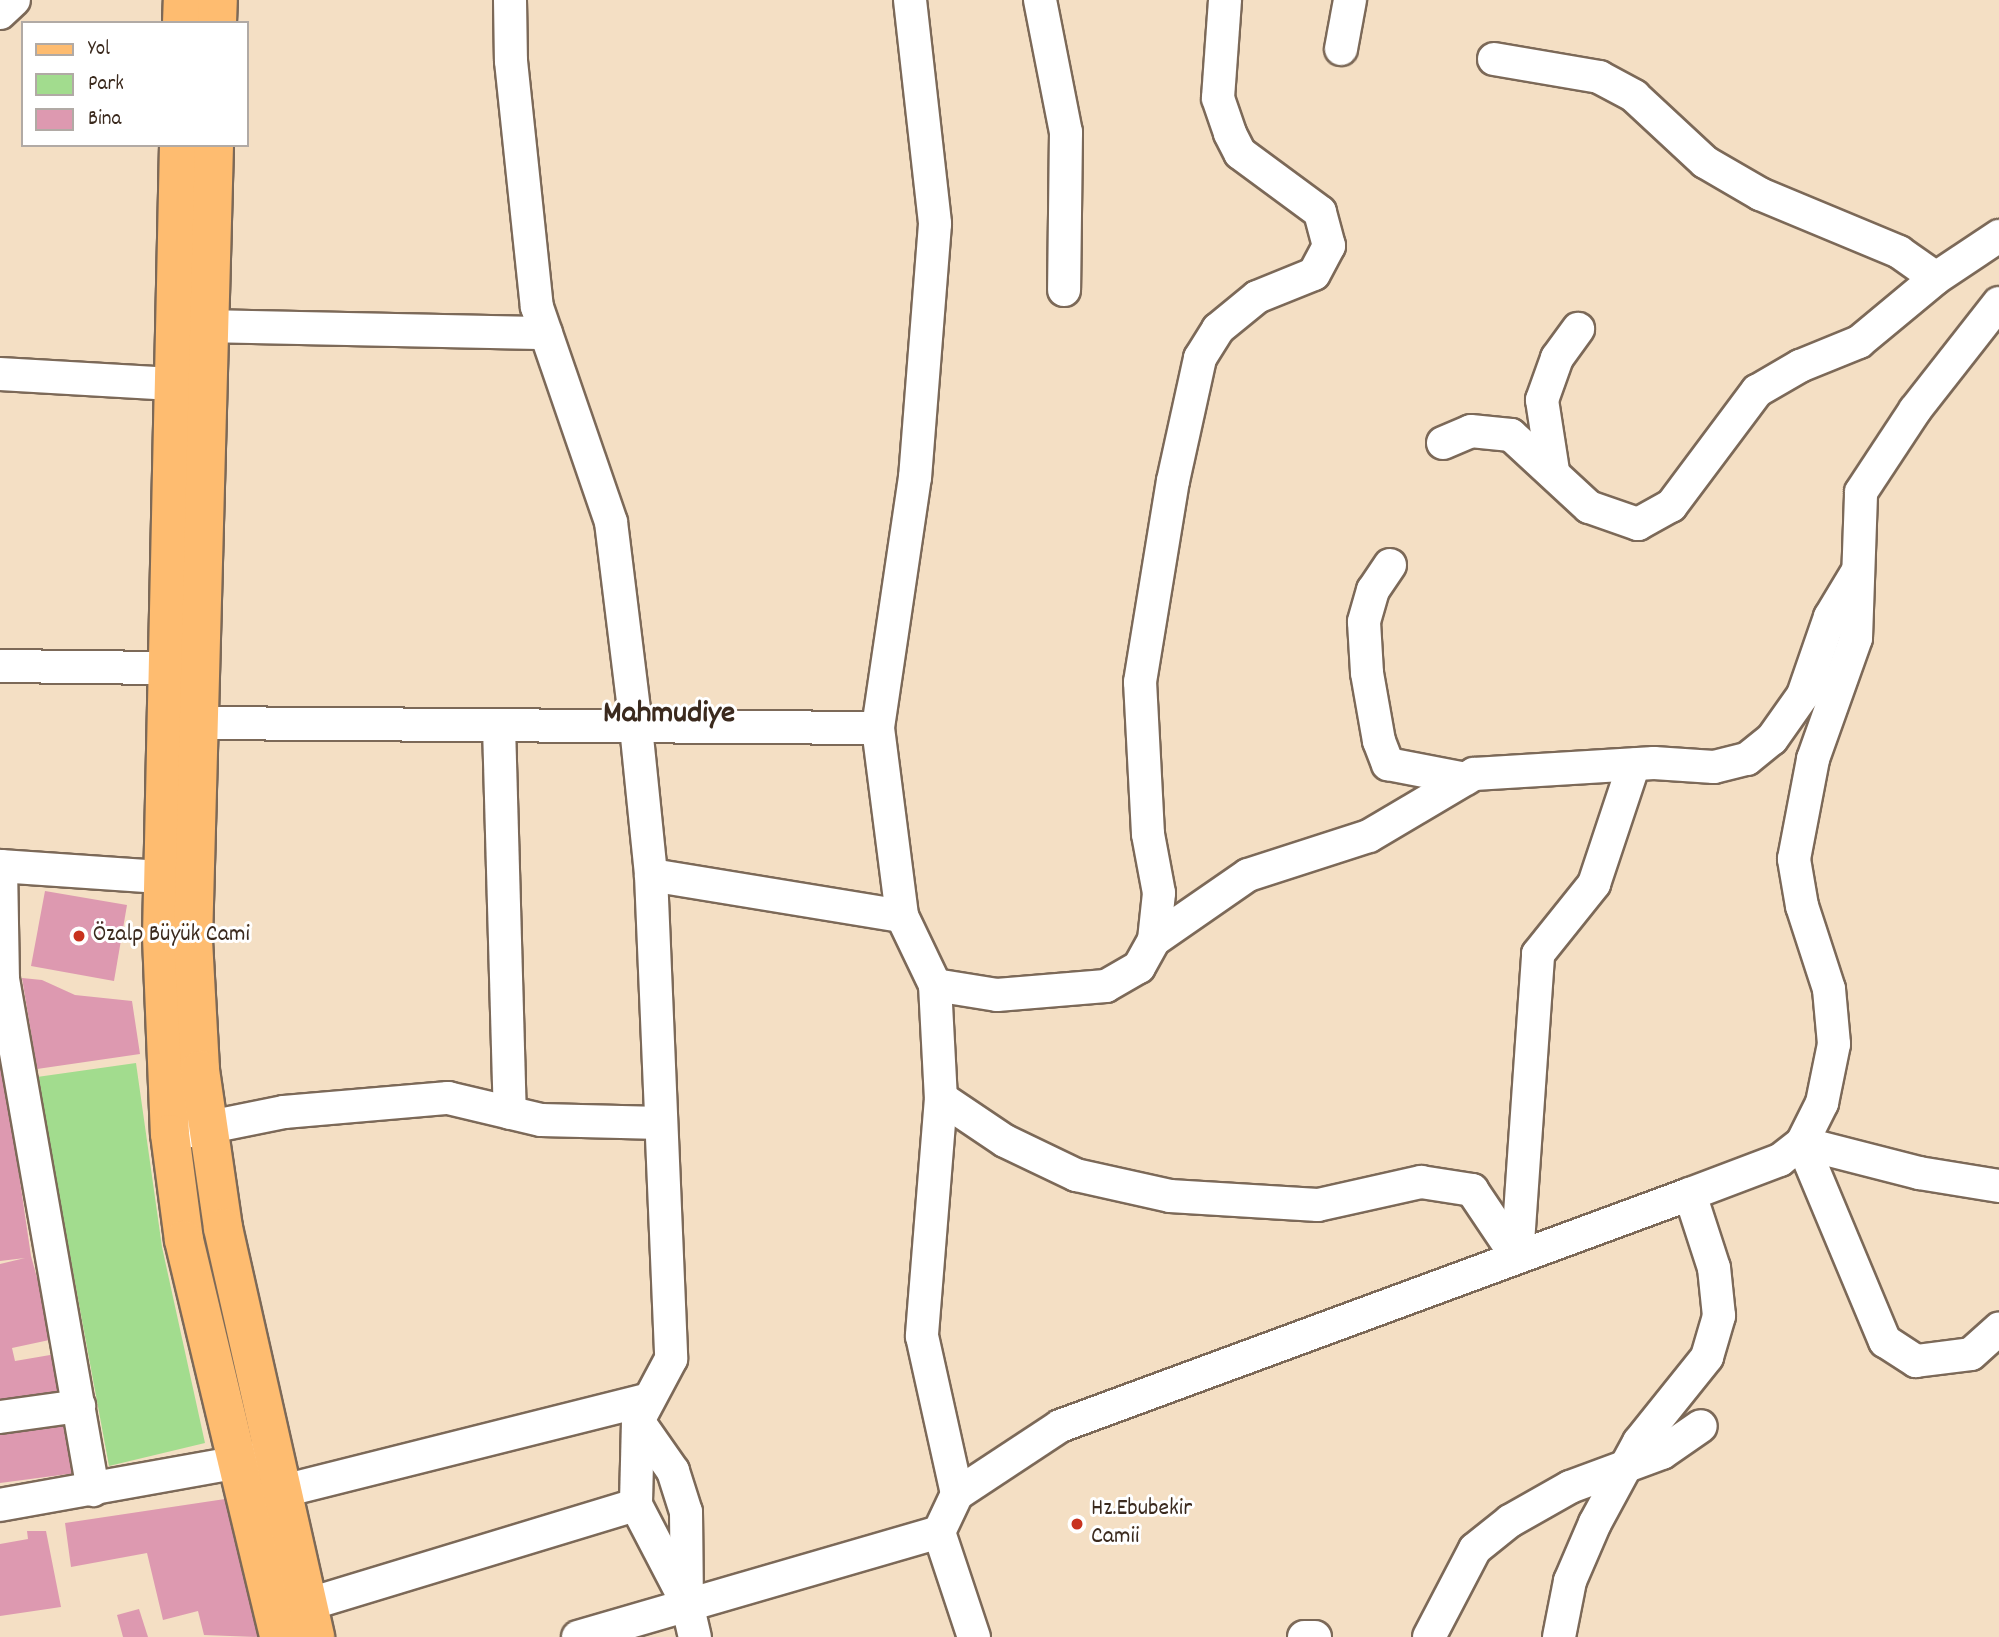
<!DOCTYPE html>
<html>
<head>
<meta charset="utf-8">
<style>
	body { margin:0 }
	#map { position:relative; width:1999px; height:1637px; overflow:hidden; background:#f4dfc4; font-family:Dekko,sans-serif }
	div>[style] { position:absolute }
	.green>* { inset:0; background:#a2dc8e }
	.building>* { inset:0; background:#dd99b0 }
	.roads { filter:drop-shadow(2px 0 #7c6958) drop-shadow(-2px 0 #7c6958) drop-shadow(0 2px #7c6958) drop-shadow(0 -2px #7c6958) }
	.minor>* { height:32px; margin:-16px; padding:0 16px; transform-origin:16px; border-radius:16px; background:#fff }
	.major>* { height:38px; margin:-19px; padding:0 19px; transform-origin:19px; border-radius:19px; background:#febc70 }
	.dots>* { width:19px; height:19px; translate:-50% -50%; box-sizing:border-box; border:4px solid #fff; border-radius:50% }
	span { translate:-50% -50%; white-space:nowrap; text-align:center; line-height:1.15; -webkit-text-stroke:6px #fff; paint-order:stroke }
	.poi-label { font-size:24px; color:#3b2a1e }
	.left { translate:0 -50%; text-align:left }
	.district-label { font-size:32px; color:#3b2a1e; font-weight:700 }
	.legend { position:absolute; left:21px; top:21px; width:228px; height:126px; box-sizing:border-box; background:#fff; border:2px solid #b1aaa5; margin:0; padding:9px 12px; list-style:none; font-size:21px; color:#3b2a1e }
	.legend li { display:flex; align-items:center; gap:14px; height:35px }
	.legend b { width:35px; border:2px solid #b1aaa5 }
</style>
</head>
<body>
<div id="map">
	<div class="green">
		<div style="clip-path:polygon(136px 1063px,162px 1247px,205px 1443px,109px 1466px,37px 1077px)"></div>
	</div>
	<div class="building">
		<div style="clip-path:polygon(45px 891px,127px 905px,114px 981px,31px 966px)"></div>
		<div style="clip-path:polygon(22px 978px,42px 980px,75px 995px,132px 1001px,140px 1054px,37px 1069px)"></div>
		<div style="clip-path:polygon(0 1045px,31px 1256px,54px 1339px,12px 1348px,15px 1361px,56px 1354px,63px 1393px,0 1405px,0 1264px,25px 1258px,0 1261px)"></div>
		<div style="clip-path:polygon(70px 1425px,76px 1473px,0 1483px,0 1433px)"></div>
		<div style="clip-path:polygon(225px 1499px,259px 1637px,204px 1635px,198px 1611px,163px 1620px,147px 1553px,71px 1567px,65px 1523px)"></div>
		<div style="clip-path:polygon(27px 1531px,46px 1531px,61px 1607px,0 1616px,0 1544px,28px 1539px)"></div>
		<div style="clip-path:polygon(139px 1609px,148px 1637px,123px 1637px,117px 1615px)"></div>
	</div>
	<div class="roads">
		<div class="minor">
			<div style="left:510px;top:0;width:61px;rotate:89.1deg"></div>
			<div style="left:511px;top:61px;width:247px;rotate:84deg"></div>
			<div style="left:537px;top:307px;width:227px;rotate:71deg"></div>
			<div style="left:611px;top:522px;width:207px;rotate:83deg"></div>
			<div style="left:636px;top:727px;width:149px;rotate:84.2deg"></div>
			<div style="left:651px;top:875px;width:484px;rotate:87.6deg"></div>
			<div style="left:671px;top:1359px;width:70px;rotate:118deg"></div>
			<div style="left:638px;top:1421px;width:84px;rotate:91.4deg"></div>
			<div style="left:636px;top:1505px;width:110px;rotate:62.5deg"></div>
			<div style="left:910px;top:0;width:225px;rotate:83.6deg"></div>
			<div style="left:935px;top:224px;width:254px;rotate:94.5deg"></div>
			<div style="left:915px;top:477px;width:254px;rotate:98.4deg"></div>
			<div style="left:878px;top:728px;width:190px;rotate:82.7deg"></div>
			<div style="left:902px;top:916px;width:76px;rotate:64.4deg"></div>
			<div style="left:935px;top:985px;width:113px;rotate:87deg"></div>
			<div style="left:941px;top:1098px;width:239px;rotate:94.6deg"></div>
			<div style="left:922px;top:1336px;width:162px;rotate:77.5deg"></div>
			<div style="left:957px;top:1494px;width:42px;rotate:115.3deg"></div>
			<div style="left:939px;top:1532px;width:111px;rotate:71.6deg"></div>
			<div style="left:1040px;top:0;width:135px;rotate:78.9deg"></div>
			<div style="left:1066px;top:132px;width:158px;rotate:90.7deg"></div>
			<div style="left:0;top:13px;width:19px;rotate:-43deg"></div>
			<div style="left:1341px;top:49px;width:50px;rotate:-79.6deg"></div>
			<div style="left:1494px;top:59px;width:107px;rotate:9.7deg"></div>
			<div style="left:1599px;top:77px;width:40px;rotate:28deg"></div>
			<div style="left:1634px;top:96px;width:97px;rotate:42.9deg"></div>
			<div style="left:1705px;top:162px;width:64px;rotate:30.2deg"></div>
			<div style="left:1760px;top:194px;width:151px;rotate:22.6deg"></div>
			<div style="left:1899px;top:252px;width:45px;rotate:35.1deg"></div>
			<div style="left:0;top:374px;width:173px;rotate:3.3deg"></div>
			<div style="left:173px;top:384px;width:68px;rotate:-58.9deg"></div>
			<div style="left:208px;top:326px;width:338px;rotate:1.2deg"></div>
			<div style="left:1443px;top:443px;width:30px;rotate:-23deg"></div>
			<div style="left:1471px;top:431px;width:40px;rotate:5.7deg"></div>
			<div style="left:1511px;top:435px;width:106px;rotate:42.7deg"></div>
			<div style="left:1589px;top:507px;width:52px;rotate:19.1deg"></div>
			<div style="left:1638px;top:524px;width:38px;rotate:-29deg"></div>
			<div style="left:1671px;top:506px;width:144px;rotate:-53.2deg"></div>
			<div style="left:1757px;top:391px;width:50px;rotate:-30.2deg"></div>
			<div style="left:1800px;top:366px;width:64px;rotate:-22.1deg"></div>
			<div style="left:1859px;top:342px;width:100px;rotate:-39.7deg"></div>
			<div style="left:1936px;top:278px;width:76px;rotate:-33.7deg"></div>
			<div style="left:1553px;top:471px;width:72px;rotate:-98.8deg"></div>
			<div style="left:1542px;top:400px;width:45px;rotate:-70.3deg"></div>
			<div style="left:1557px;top:358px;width:36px;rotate:-54deg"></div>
			<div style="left:1390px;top:565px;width:30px;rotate:124deg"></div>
			<div style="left:1373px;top:590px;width:33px;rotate:106deg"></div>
			<div style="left:1364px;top:622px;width:51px;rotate:86.6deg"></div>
			<div style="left:1367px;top:673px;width:69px;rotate:80deg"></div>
			<div style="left:1379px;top:741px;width:25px;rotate:69deg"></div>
			<div style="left:1388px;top:764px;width:79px;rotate:10.9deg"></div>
			<div style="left:0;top:666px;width:167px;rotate:0.7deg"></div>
			<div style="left:197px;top:723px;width:681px;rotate:0.42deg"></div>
			<div style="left:499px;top:726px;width:387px;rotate:88.4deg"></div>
			<div style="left:0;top:866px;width:163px;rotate:3.9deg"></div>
			<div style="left:1px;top:866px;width:113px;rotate:89deg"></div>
			<div style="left:3px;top:979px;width:519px;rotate:80.01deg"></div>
			<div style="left:651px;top:875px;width:254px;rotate:9.3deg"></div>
			<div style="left:1154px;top:940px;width:47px;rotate:-83.9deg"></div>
			<div style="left:1159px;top:893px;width:60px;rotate:-100.6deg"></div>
			<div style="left:1148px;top:834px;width:152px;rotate:-93deg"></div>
			<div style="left:1140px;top:682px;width:204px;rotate:-80.7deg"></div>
			<div style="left:1173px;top:481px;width:126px;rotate:-77.6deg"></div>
			<div style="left:1200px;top:358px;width:34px;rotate:-58deg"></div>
			<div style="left:1218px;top:329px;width:50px;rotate:-39.4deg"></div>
			<div style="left:1257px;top:297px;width:61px;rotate:-22deg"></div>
			<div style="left:1314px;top:274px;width:32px;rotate:-62deg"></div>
			<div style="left:1329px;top:246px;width:35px;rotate:-105deg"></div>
			<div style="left:1320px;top:212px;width:99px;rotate:-143.6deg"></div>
			<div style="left:1240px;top:153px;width:22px;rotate:-117deg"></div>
			<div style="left:1230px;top:133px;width:37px;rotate:-109deg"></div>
			<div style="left:1218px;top:98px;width:98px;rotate:-85.9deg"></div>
			<div style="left:935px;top:985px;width:63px;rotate:9.2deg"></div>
			<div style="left:997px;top:995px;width:109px;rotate:-4.7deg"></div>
			<div style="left:1106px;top:986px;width:38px;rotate:-30deg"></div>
			<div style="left:1139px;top:967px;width:31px;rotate:-61deg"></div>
			<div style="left:1154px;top:940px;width:114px;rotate:-34.7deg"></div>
			<div style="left:1248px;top:875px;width:127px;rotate:-17.9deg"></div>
			<div style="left:1369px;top:836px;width:122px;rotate:-30.6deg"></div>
			<div style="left:1474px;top:774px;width:180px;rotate:-3.5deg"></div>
			<div style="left:1654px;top:763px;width:60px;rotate:3.8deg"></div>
			<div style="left:1714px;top:767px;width:34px;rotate:-14deg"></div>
			<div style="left:1747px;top:759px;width:32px;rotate:-39deg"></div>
			<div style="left:1772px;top:739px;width:54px;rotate:-54.8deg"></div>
			<div style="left:1803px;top:695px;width:83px;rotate:-70.9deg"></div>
			<div style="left:1830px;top:617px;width:52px;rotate:-59deg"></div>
			<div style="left:941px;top:1098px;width:77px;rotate:33.9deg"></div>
			<div style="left:1005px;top:1141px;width:79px;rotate:25.6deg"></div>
			<div style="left:1076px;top:1175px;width:96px;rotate:12.6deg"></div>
			<div style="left:1170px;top:1196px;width:148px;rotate:3.5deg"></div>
			<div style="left:1318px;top:1205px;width:106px;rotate:-12.6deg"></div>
			<div style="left:1421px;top:1182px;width:52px;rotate:8.9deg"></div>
			<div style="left:1472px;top:1190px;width:81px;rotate:56.1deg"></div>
			<div style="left:1517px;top:1257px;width:304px;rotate:-86deg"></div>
			<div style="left:1538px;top:954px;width:90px;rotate:-51.3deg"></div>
			<div style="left:1594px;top:884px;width:126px;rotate:-71.6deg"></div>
			<div style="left:185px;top:1132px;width:101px;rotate:-11.4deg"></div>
			<div style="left:284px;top:1112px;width:165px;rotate:-4.9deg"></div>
			<div style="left:448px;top:1098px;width:96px;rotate:13.3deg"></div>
			<div style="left:541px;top:1120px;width:120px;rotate:1.4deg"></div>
			<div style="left:1802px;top:1143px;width:215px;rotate:67.3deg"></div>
			<div style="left:1885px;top:1341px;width:37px;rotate:33deg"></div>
			<div style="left:1916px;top:1361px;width:55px;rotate:-7.3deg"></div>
			<div style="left:1971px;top:1354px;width:38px;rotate:-42deg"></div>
			<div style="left:1802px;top:1143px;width:121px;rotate:14.4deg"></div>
			<div style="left:1919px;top:1173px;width:81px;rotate:9.2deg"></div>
			<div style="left:0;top:1417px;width:80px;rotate:-7.9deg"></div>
			<div style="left:638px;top:1421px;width:61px;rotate:55deg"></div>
			<div style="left:673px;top:1471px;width:43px;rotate:72.4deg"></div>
			<div style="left:686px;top:1512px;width:91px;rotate:89.4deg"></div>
			<div style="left:687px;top:1603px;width:35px;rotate:77deg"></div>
			<div style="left:283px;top:1491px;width:377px;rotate:-14.1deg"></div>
			<div style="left:957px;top:1494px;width:123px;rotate:-33.4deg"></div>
			<div style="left:1060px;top:1426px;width:671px;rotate:-20.22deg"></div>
			<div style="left:1690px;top:1194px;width:96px;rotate:-20.7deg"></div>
			<div style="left:1780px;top:1160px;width:28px;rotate:-38deg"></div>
			<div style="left:1802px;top:1143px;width:45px;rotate:-63.4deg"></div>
			<div style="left:1822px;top:1103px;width:60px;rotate:-78.5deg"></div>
			<div style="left:1834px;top:1044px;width:55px;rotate:-95.2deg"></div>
			<div style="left:1829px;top:989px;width:87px;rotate:-108deg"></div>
			<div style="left:1802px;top:906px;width:48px;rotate:-99.7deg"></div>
			<div style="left:1794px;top:859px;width:102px;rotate:-79.2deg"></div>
			<div style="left:1813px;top:759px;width:128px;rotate:-70.4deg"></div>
			<div style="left:1856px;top:638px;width:146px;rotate:-88deg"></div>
			<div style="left:1861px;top:492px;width:98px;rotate:-56.6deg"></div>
			<div style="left:1915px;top:410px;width:136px;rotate:-51.9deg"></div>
			<div style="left:0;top:1505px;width:264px;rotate:-10.2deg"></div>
			<div style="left:306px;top:1605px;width:345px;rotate:-16.9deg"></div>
			<div style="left:578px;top:1637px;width:376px;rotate:-16.2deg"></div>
			<div style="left:1304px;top:1637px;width:11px"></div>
			<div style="left:1429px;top:1637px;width:99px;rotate:-62.4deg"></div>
			<div style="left:1475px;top:1549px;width:45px;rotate:-38.7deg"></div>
			<div style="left:1510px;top:1521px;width:69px;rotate:-29.5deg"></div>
			<div style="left:1570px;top:1487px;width:98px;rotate:-20.3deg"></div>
			<div style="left:1662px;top:1453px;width:47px;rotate:-34.7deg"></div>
			<div style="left:1559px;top:1637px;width:57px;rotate:-78.9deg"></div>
			<div style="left:1570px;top:1581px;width:63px;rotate:-66.7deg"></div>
			<div style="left:1595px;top:1523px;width:92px;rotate:-61.5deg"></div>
			<div style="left:1639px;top:1442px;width:109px;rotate:-51.3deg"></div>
			<div style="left:1707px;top:1357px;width:43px;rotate:-73.7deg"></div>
			<div style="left:1719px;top:1316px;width:48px;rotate:-95.9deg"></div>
			<div style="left:1714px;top:1268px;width:78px;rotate:-108deg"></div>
		</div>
		<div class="major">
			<div style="left:182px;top:23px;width:23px;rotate:-88deg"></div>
			<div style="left:217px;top:23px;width:23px;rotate:-88deg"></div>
			<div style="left:179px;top:145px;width:792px;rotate:91.23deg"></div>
			<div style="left:162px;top:937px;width:197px;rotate:87.7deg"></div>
			<div style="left:170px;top:1134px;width:107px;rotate:82.5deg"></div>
			<div style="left:184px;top:1240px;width:408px;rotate:76.5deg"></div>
			<div style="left:214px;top:145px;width:795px;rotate:91.51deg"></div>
			<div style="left:193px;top:940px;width:130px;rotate:86.9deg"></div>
			<div style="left:200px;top:1070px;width:160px;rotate:81.7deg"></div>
			<div style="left:223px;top:1228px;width:419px;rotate:77.3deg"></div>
		</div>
	</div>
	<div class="dots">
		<div style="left:79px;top:936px;background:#c8321e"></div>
		<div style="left:1077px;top:1524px;background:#c8321e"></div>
	</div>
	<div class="poi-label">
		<span class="left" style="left:93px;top:936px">Özalp Büyük Cami</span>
		<span class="left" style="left:1091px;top:1524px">Hz.Ebubekir<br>Camii</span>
	</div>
	<div class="district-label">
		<span style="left:669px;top:715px">Mahmudiye</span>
	</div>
	<ul class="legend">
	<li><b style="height:9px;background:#febc70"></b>Yol</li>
	<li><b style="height:19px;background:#a2dc8e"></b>Park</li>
	<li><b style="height:19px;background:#dd99b0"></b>Bina</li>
	</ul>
</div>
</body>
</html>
